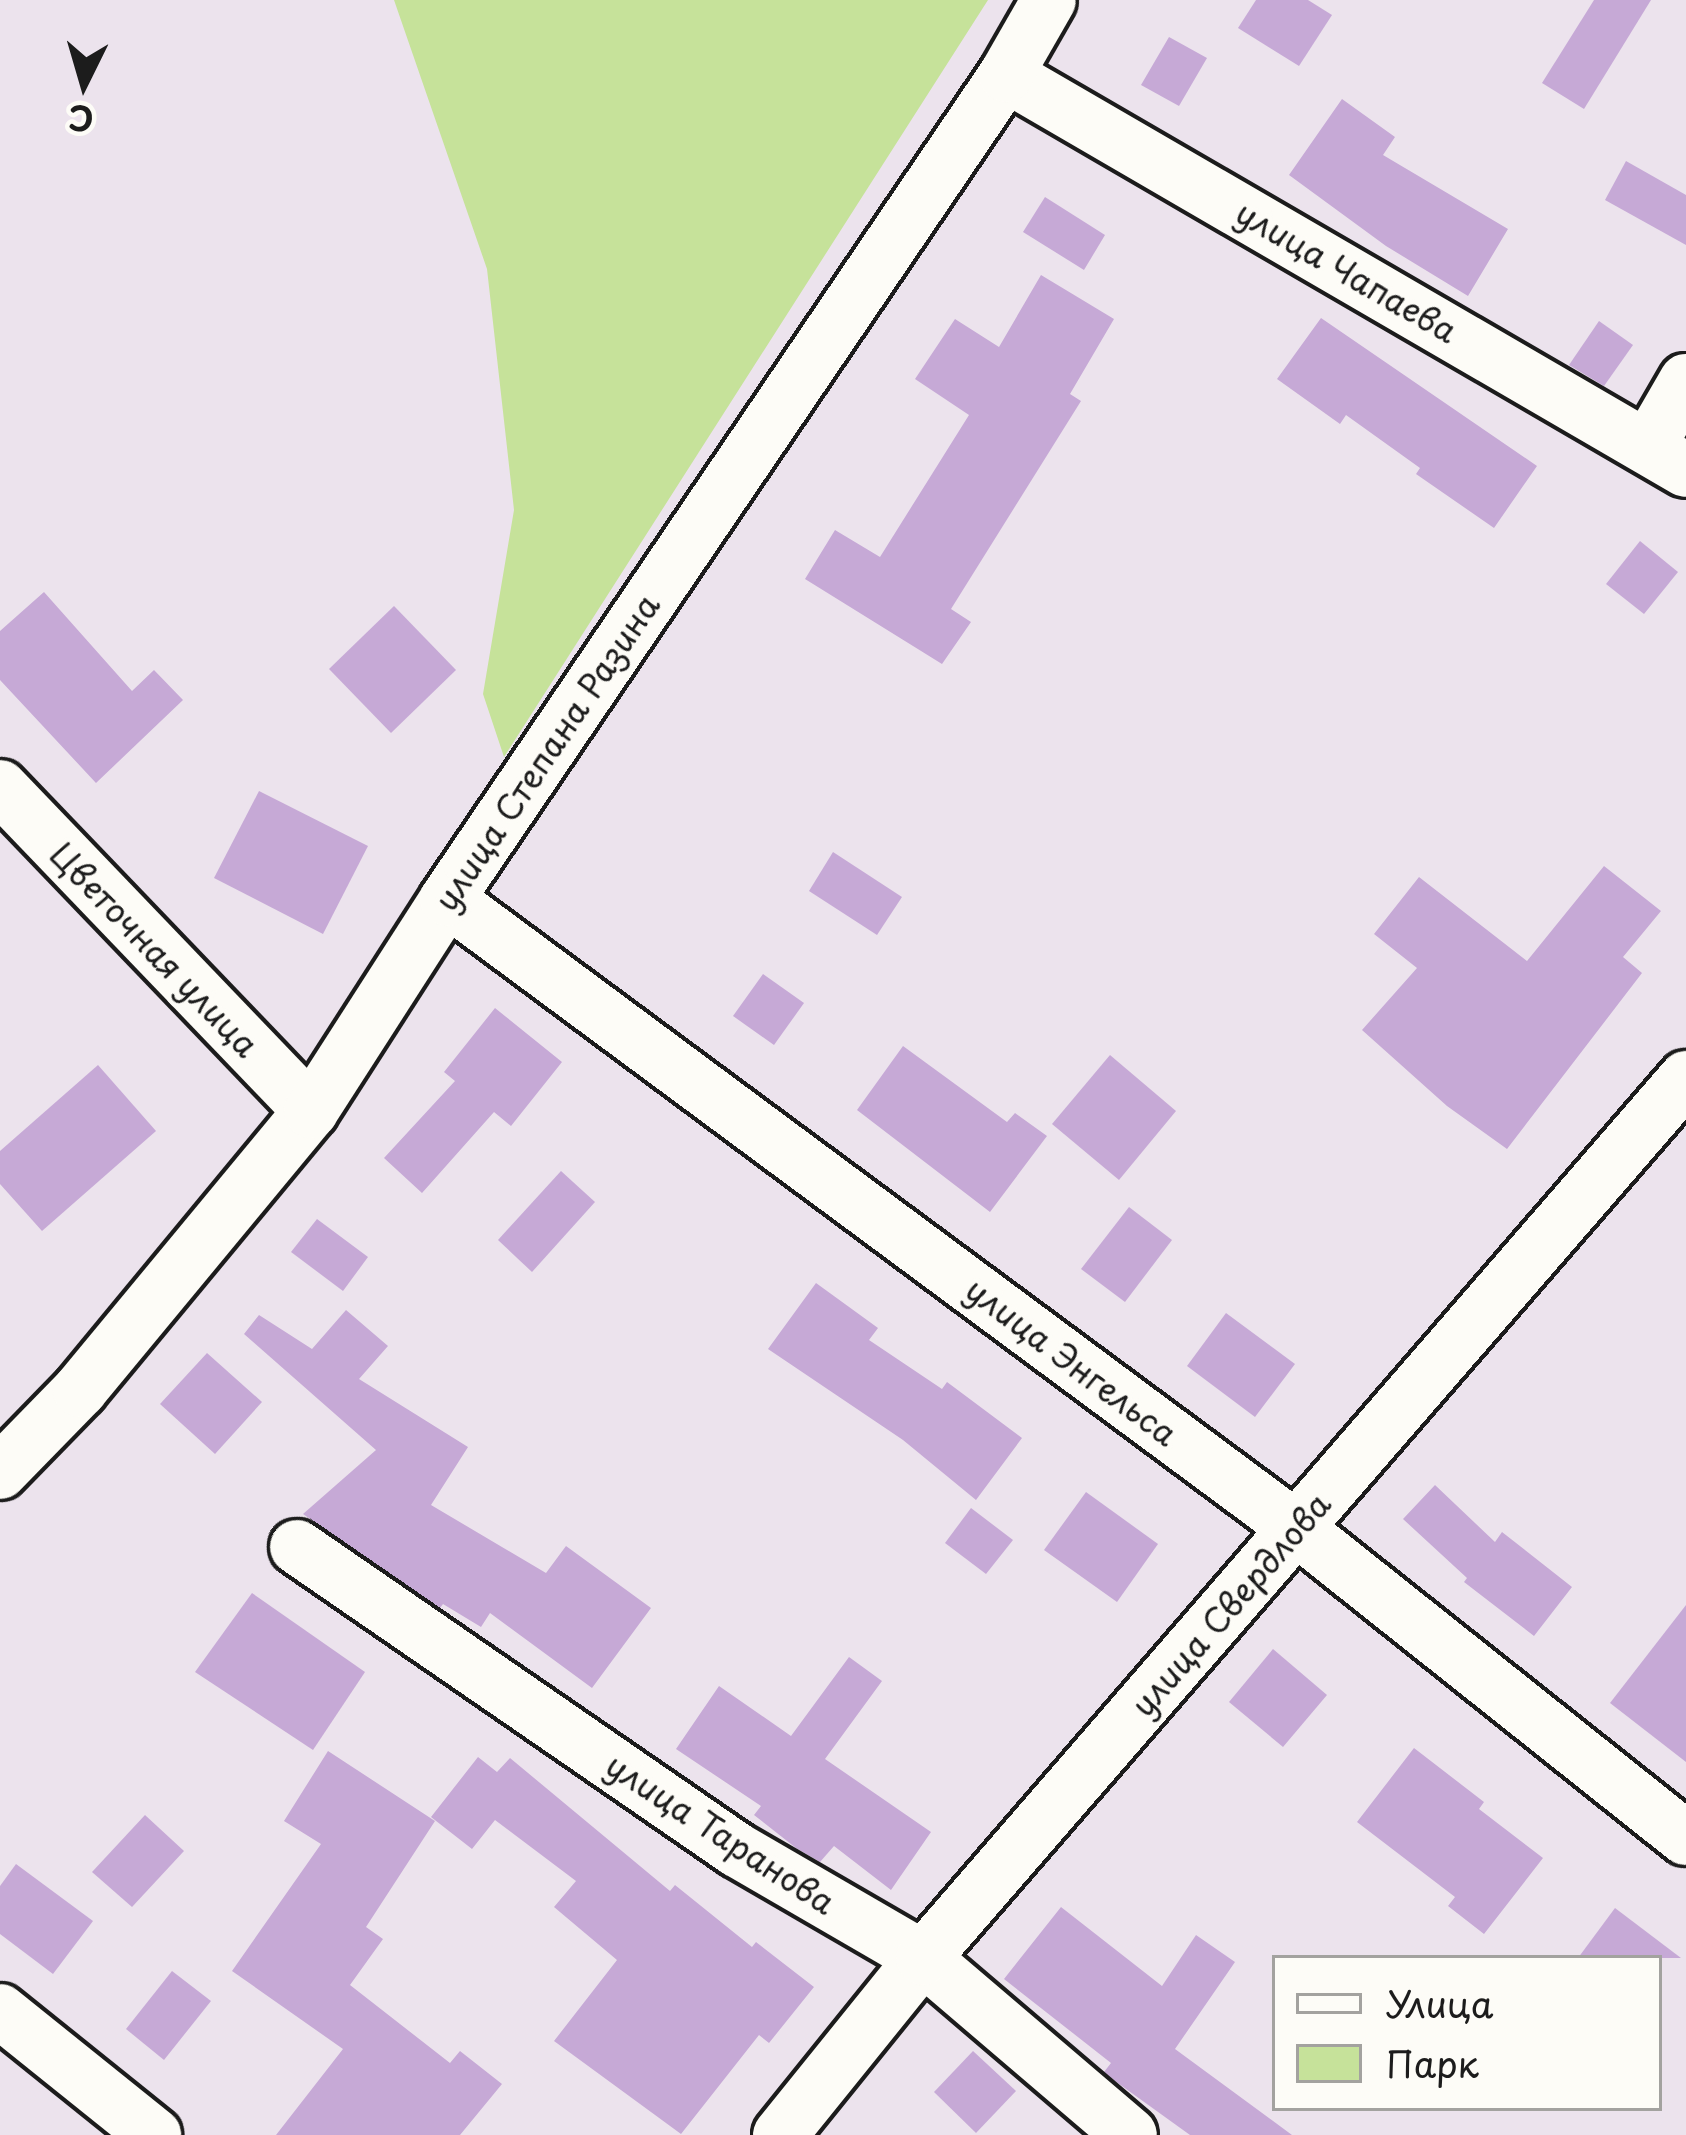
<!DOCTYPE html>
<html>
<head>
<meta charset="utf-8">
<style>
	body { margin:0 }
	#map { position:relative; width:1686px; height:2135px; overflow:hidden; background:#ece3ed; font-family:"Playpen Sans",sans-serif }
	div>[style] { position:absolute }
	.green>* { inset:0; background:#c6e29a }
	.building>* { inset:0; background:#c6a9d6 }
	.roads { filter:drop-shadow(3px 0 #1c1c1c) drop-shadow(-3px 0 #1c1c1c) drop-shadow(0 3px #1c1c1c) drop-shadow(0 -3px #1c1c1c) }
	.street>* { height:54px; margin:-27px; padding:0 27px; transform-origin:27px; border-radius:27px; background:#fdfcf7 }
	span { translate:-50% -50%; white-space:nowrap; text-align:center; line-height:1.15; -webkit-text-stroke:9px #fdfcf7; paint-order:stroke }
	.street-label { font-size:33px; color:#1c1c1c }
	.legend { position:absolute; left:1272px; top:1955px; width:390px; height:156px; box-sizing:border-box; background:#fdfcf7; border:3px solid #a3a29f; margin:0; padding:15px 21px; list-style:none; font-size:36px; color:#1c1c1c }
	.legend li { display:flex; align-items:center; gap:24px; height:60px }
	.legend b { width:60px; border:3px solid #a3a29f }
	.north { position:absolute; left:24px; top:24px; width:120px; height:120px; -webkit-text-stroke:9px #fdfcf7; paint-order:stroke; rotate:185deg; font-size:33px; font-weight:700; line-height:48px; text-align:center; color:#1c1c1c }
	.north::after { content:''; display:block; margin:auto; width:42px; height:54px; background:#1c1c1c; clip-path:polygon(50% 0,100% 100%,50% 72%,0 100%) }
</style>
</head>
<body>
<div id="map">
	<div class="green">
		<div style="clip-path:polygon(394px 0,988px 0,504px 757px,483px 694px,514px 510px,487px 269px)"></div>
	</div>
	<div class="building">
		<div style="clip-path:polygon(1256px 0,1308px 0,1332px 15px,1299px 66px,1238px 28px)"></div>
		<div style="clip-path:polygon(1594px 0,1651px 0,1584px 109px,1542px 83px)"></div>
		<div style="clip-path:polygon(1169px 37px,1207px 58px,1179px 106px,1141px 85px)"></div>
		<div style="clip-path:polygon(1342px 99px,1395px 137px,1383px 155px,1508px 229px,1468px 296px,1386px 246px,1289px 175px)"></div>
		<div style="clip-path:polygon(1626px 161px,1686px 195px,1686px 245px,1605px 200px)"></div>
		<div style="clip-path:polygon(1045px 197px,1105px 235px,1084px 270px,1023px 232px)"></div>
		<div style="clip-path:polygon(1041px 275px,1114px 319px,1070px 394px,1081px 401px,951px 609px,971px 622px,942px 664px,805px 579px,835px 530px,880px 557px,969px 415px,915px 379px,955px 319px,999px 347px)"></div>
		<div style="clip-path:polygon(1321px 318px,1537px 466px,1494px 528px,1416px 474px,1420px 468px,1346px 415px,1340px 424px,1277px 379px)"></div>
		<div style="clip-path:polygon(1599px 321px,1633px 345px,1604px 386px,1569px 365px)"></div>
		<div style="clip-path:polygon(1640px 541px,1678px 572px,1644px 614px,1606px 584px)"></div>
		<div style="clip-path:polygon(44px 592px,132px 691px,154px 670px,183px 700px,96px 783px,0 680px,0 631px)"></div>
		<div style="clip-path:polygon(394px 606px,456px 670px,391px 733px,329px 669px)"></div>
		<div style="clip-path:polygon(259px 791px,368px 846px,323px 934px,214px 878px)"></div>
		<div style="clip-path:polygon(833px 852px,902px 897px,877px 935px,809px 891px)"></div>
		<div style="clip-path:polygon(1604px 866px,1661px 911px,1623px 957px,1642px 973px,1507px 1149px,1447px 1106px,1362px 1030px,1417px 968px,1374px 934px,1419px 877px,1527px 961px)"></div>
		<div style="clip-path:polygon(763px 974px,804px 1003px,774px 1045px,733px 1016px)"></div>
		<div style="clip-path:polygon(495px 1008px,562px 1062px,511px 1126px,494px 1112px,422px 1193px,384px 1158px,455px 1081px,444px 1072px)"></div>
		<div style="clip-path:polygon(903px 1046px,1007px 1122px,1015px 1113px,1047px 1136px,990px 1212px,857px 1110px)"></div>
		<div style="clip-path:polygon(1110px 1055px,1176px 1111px,1119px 1180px,1052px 1124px)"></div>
		<div style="clip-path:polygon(98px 1065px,156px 1131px,42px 1231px,0 1184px,0 1151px)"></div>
		<div style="clip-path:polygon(561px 1171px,595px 1202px,532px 1272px,498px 1240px)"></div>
		<div style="clip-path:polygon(1129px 1207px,1172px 1240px,1125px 1302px,1081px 1269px)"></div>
		<div style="clip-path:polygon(317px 1219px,368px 1257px,343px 1291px,291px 1252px)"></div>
		<div style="clip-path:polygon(816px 1283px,878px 1328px,869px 1340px,942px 1389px,947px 1382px,1022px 1438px,976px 1500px,903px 1440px,768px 1349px)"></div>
		<div style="clip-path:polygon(346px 1310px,388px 1346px,359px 1379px,468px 1447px,431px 1505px,546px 1573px,566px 1546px,651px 1608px,592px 1688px,490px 1613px,481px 1627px,443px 1604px,440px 1608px,303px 1514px,376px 1450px,244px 1334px,259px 1315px,312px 1349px)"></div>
		<div style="clip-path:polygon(1226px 1313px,1295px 1364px,1255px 1417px,1187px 1366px)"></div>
		<div style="clip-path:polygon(207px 1353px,262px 1402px,215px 1454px,160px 1404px)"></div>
		<div style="clip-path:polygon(1435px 1485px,1495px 1542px,1502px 1532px,1572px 1587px,1534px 1636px,1464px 1582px,1467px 1578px,1403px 1519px)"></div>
		<div style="clip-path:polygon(1086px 1492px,1158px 1544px,1117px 1602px,1044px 1550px)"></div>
		<div style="clip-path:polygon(971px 1508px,1013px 1540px,986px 1574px,945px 1543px)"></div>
		<div style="clip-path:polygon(252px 1593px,365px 1672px,313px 1750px,195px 1672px)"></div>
		<div style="clip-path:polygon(1686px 1605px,1686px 1762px,1610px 1703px)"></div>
		<div style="clip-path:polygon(1273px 1649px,1327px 1695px,1283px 1747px,1229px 1702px)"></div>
		<div style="clip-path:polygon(849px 1657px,882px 1681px,825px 1759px,931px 1832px,891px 1890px,834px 1846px,820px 1862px,796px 1848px,754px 1815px,761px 1806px,676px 1749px,719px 1686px,791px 1736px)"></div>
		<div style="clip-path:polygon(1414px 1748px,1484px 1802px,1479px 1809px,1543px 1858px,1484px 1934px,1448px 1906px,1455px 1897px,1357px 1822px)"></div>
		<div style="clip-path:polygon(328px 1751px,435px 1821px,366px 1927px,383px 1939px,350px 1985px,450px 2063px,460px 2051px,502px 2084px,460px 2135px,276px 2135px,343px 2049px,232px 1971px,321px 1844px,284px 1821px)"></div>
		<div style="clip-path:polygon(478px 1757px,497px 1772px,510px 1758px,670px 1891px,675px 1885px,752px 1947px,756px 1942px,814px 1987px,769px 2043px,759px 2035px,681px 2134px,554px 2041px,617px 1960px,554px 1907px,576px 1881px,495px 1820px,472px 1849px,431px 1817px)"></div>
		<div style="clip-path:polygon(145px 1815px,184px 1851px,132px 1907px,92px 1872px)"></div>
		<div style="clip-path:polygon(16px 1864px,93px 1921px,53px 1974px,0 1934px,0 1886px)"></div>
		<div style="clip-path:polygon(1061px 1907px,1162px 1986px,1196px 1935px,1235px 1962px,1175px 2049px,1292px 2135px,1190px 2135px,1115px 2081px,1104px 2072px,1111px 2063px,1004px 1979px)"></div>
		<div style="clip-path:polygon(1615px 1908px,1681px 1958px,1578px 1958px)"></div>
		<div style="clip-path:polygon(172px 1971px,211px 2001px,164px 2060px,126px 2029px)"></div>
		<div style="clip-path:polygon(973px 2051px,1016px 2091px,976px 2133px,934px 2092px)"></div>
	</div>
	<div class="roads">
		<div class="street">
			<div style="left:1006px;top:75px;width:786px;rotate:30.15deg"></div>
			<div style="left:1649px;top:445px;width:74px;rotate:-60deg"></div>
			<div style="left:0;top:787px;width:449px;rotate:46.2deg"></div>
			<div style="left:447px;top:899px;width:1057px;rotate:36.53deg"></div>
			<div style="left:1296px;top:1528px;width:498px;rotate:38.5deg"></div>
			<div style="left:0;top:1472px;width:115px;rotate:-45.7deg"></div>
			<div style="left:80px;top:1390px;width:362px;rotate:-50.4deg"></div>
			<div style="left:311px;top:1111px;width:252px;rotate:-57.3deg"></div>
			<div style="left:447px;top:899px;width:996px;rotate:-55.85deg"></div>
			<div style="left:1006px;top:75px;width:86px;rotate:-60.2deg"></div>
			<div style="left:297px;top:1547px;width:534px;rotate:34.55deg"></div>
			<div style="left:737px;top:1850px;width:215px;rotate:30.1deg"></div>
			<div style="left:923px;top:1958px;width:272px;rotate:40.5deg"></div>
			<div style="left:0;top:2011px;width:198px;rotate:38.8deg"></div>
			<div style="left:780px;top:2135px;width:228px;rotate:-51.1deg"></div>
			<div style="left:923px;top:1958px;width:1165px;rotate:-49.07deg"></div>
		</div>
	</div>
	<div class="street-label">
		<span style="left:1347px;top:271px;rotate:30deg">улица Чапаева</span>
		<span style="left:546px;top:752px;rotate:-56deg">улица Степана Разина</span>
		<span style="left:155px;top:949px;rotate:46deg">Цветочная улица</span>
		<span style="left:1072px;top:1361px;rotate:37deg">улица Энгельса</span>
		<span style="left:1230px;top:1604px;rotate:-49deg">улица Свердлова</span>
		<span style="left:721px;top:1833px;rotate:33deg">улица Таранова</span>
	</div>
	<ul class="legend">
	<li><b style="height:15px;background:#fdfcf7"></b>Улица</li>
	<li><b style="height:33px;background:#c6e29a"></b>Парк</li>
	</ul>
	<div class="north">С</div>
</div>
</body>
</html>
